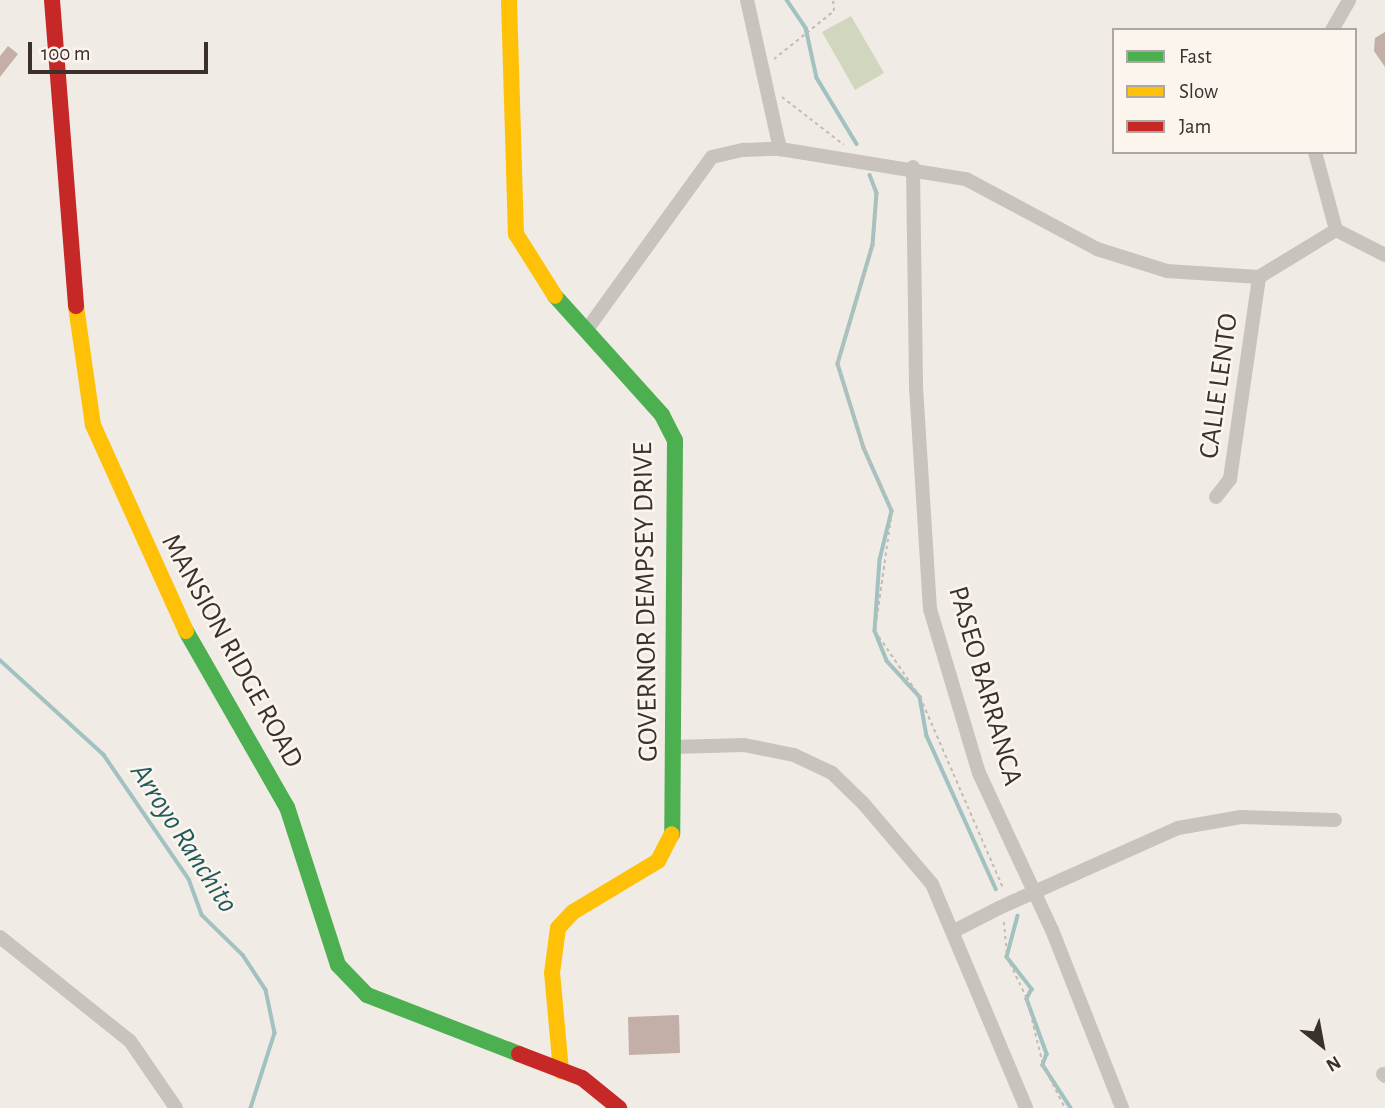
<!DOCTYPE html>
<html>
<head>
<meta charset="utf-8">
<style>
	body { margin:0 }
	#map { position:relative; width:1385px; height:1108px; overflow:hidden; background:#f0ebe5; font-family:"Alegreya Sans",sans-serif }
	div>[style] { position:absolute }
	.green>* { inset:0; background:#d1d6bf }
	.stream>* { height:3.5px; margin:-1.75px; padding:0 1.75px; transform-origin:1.75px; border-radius:1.75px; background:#a1c2c1 }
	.building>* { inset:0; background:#c3afa7 }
	.path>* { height:2px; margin-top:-1px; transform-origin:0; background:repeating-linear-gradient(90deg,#c2bbb6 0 3.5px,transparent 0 7px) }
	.street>* { height:14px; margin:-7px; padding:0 7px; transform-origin:7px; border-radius:7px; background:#c9c3be }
	.fast>* { height:16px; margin:-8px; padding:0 8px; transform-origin:8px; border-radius:8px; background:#4caf50 }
	.slow>* { height:16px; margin:-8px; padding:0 8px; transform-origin:8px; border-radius:8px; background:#ffc107 }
	.jam>* { height:16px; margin:-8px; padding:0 8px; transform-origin:8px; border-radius:8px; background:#c62828 }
	.street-bridge>* { height:14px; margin:-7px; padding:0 7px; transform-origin:7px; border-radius:7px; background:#c9c3be }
	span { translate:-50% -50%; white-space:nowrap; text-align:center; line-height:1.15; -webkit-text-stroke:5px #fbf5ee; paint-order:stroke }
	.street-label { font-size:28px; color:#3b302b }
	.water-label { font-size:30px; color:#1f5a5e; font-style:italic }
	.legend { position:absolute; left:1112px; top:28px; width:245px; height:126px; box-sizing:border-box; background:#fbf5ee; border:2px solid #aea6a0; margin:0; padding:9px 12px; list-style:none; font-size:21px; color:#3b302b }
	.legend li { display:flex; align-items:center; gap:14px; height:35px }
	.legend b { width:35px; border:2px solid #aea6a0 }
	.north { position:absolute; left:1287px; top:1010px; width:70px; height:70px; -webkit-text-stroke:5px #fbf5ee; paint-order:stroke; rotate:149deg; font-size:19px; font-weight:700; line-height:28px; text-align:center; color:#3b302b }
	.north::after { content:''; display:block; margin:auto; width:24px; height:32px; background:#3b302b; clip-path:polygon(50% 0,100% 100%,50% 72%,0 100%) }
	.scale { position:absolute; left:28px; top:42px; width:180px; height:32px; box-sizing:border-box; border:4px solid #3b302b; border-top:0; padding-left:9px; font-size:21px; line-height:24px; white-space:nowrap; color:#3b302b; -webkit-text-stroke:5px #fbf5ee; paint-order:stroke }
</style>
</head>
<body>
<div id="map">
	<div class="green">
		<div style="clip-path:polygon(851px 16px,884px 73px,855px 90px,822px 32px)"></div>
	</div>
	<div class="stream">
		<div style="left:787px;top:0;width:34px;rotate:56deg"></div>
		<div style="left:806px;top:28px;width:51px;rotate:77.6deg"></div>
		<div style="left:817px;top:78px;width:77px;rotate:58.8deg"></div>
		<div style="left:870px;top:175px;width:19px;rotate:69deg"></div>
		<div style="left:877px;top:193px;width:52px;rotate:94.4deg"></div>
		<div style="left:873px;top:245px;width:124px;rotate:106.4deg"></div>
		<div style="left:838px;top:364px;width:88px;rotate:72.8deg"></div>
		<div style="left:864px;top:448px;width:69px;rotate:66deg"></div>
		<div style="left:892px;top:511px;width:50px;rotate:103.8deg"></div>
		<div style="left:880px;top:560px;width:71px;rotate:94deg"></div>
		<div style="left:875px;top:631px;width:32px;rotate:68deg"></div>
		<div style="left:887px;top:661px;width:49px;rotate:47.5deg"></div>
		<div style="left:920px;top:697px;width:40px;rotate:80deg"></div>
		<div style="left:927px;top:736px;width:168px;rotate:65.7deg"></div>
		<div style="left:0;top:660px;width:141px;rotate:42.4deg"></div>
		<div style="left:104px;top:755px;width:150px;rotate:55.6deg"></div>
		<div style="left:189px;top:879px;width:38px;rotate:70deg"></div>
		<div style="left:202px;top:915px;width:57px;rotate:44.3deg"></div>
		<div style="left:243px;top:955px;width:42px;rotate:56.7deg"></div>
		<div style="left:266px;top:990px;width:44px;rotate:78.2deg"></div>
		<div style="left:275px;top:1033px;width:79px;rotate:107.7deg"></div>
		<div style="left:1018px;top:916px;width:42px;rotate:105deg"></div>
		<div style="left:1007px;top:957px;width:41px;rotate:52deg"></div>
		<div style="left:1032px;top:989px;width:11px;rotate:117deg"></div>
		<div style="left:1027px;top:999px;width:59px;rotate:70deg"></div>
		<div style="left:1047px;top:1054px;width:12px;rotate:110deg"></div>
		<div style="left:1043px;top:1065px;width:51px;rotate:56.9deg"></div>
	</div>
	<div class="building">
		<div style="clip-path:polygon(1385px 32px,1385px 67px,1374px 51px,1375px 38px)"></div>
		<div style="clip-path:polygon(8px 46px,18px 54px,0 77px,0 56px)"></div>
		<div style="clip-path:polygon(679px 1015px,680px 1053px,629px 1055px,628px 1017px)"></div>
	</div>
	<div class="path">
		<div style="left:774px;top:59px;width:77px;rotate:-38.7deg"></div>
		<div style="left:834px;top:11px;width:11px;rotate:-95deg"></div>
		<div style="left:782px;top:97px;width:78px;rotate:37.7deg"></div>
		<div style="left:871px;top:178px;width:16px;rotate:68deg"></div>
		<div style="left:877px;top:193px;width:52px;rotate:94.4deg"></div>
		<div style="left:873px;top:245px;width:124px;rotate:106.4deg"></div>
		<div style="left:838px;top:364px;width:88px;rotate:72.8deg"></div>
		<div style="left:864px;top:448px;width:69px;rotate:66deg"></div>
		<div style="left:892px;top:511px;width:121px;rotate:98.1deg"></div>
		<div style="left:875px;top:631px;width:80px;rotate:55.7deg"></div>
		<div style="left:920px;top:697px;width:210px;rotate:66.5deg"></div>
		<div style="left:1004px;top:922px;width:35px;rotate:85deg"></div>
		<div style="left:1007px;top:957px;width:47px;rotate:64.5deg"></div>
		<div style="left:1027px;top:999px;width:68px;rotate:76.4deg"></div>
		<div style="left:1043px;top:1065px;width:48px;rotate:62.9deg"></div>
	</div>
	<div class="street">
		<div style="left:747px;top:0;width:153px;rotate:77.5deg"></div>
		<div style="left:1332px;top:30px;width:34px;rotate:-60deg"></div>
		<div style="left:1315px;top:152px;width:81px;rotate:74.9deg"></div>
		<div style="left:1336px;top:230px;width:55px;rotate:27deg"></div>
		<div style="left:913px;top:167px;width:220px;rotate:89.2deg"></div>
		<div style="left:916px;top:387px;width:222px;rotate:86.4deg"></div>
		<div style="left:930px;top:609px;width:171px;rotate:73.4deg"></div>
		<div style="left:979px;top:773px;width:173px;rotate:65.1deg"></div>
		<div style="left:1052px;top:930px;width:191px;rotate:68.5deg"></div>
		<div style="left:588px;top:328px;width:211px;rotate:-54.1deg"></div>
		<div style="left:712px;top:157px;width:32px;rotate:-13deg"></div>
		<div style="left:743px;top:150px;width:37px;rotate:-2deg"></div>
		<div style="left:780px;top:149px;width:188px;rotate:9.2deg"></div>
		<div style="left:966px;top:179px;width:149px;rotate:28.1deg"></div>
		<div style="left:1097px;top:249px;width:73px;rotate:17.4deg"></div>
		<div style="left:1167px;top:271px;width:92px;rotate:3.7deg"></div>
		<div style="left:1259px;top:277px;width:90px;rotate:-31.4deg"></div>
		<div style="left:1216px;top:497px;width:23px;rotate:-52deg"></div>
		<div style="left:1230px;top:479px;width:204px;rotate:-81.8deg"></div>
		<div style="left:673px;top:747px;width:71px;rotate:-1.6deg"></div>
		<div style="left:744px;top:745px;width:51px;rotate:11.3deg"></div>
		<div style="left:794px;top:755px;width:42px;rotate:25.3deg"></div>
		<div style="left:832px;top:773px;width:43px;rotate:44.1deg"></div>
		<div style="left:863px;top:803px;width:106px;rotate:49.6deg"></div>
		<div style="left:932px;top:884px;width:243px;rotate:67.2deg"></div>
		<div style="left:1012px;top:902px;width:182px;rotate:-24deg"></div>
		<div style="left:1178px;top:828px;width:64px;rotate:-9.9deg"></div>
		<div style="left:1241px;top:817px;width:94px;rotate:1.8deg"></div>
		<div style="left:954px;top:931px;width:51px;rotate:-27.1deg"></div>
		<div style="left:0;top:937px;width:166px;rotate:38.7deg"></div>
		<div style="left:130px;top:1041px;width:81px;rotate:55.5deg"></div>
		<div style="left:1383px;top:1074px;width:3px;rotate:45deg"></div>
	</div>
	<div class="fast">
		<div style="left:555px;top:296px;width:160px;rotate:48deg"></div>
		<div style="left:662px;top:415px;width:28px;rotate:63deg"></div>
		<div style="left:675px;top:440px;width:394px;rotate:90.4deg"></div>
		<div style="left:186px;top:631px;width:203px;rotate:60.2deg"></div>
		<div style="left:287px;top:807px;width:166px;rotate:72.1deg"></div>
		<div style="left:338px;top:965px;width:42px;rotate:46deg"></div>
		<div style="left:367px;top:995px;width:163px;rotate:21.2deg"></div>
	</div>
	<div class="slow">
		<div style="left:509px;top:0;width:234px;rotate:88.3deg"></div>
		<div style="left:516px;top:234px;width:73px;rotate:57.8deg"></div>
		<div style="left:76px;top:306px;width:120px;rotate:81.9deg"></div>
		<div style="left:93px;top:425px;width:226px;rotate:65.7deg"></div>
		<div style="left:561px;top:1071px;width:98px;rotate:-95.2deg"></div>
		<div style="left:552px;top:973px;width:45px;rotate:-82.4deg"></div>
		<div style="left:558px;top:928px;width:22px;rotate:-47deg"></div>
		<div style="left:573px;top:912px;width:99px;rotate:-31deg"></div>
		<div style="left:658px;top:861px;width:30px;rotate:-63deg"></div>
	</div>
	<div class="jam">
		<div style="left:52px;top:0;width:307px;rotate:85.5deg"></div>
		<div style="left:519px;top:1054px;width:67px;rotate:20.9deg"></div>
		<div style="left:582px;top:1078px;width:48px;rotate:39deg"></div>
	</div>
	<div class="street-bridge">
		<div style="left:999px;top:908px;width:14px;rotate:-25deg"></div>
	</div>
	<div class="street-label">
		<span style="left:1219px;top:386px;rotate:-82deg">CALLE LENTO</span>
		<span style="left:646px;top:602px;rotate:-91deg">GOVERNOR DEMPSEY DRIVE</span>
		<span style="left:232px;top:651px;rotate:61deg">MANSION RIDGE ROAD</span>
		<span style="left:985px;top:686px;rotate:74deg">PASEO BARRANCA</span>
	</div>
	<div class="water-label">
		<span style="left:184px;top:838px;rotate:57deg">Arroyo Ranchito</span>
	</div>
	<ul class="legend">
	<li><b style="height:9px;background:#4caf50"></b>Fast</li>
	<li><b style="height:9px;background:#ffc107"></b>Slow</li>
	<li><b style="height:9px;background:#c62828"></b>Jam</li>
	</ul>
	<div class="north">N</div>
	<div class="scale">100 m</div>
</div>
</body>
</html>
